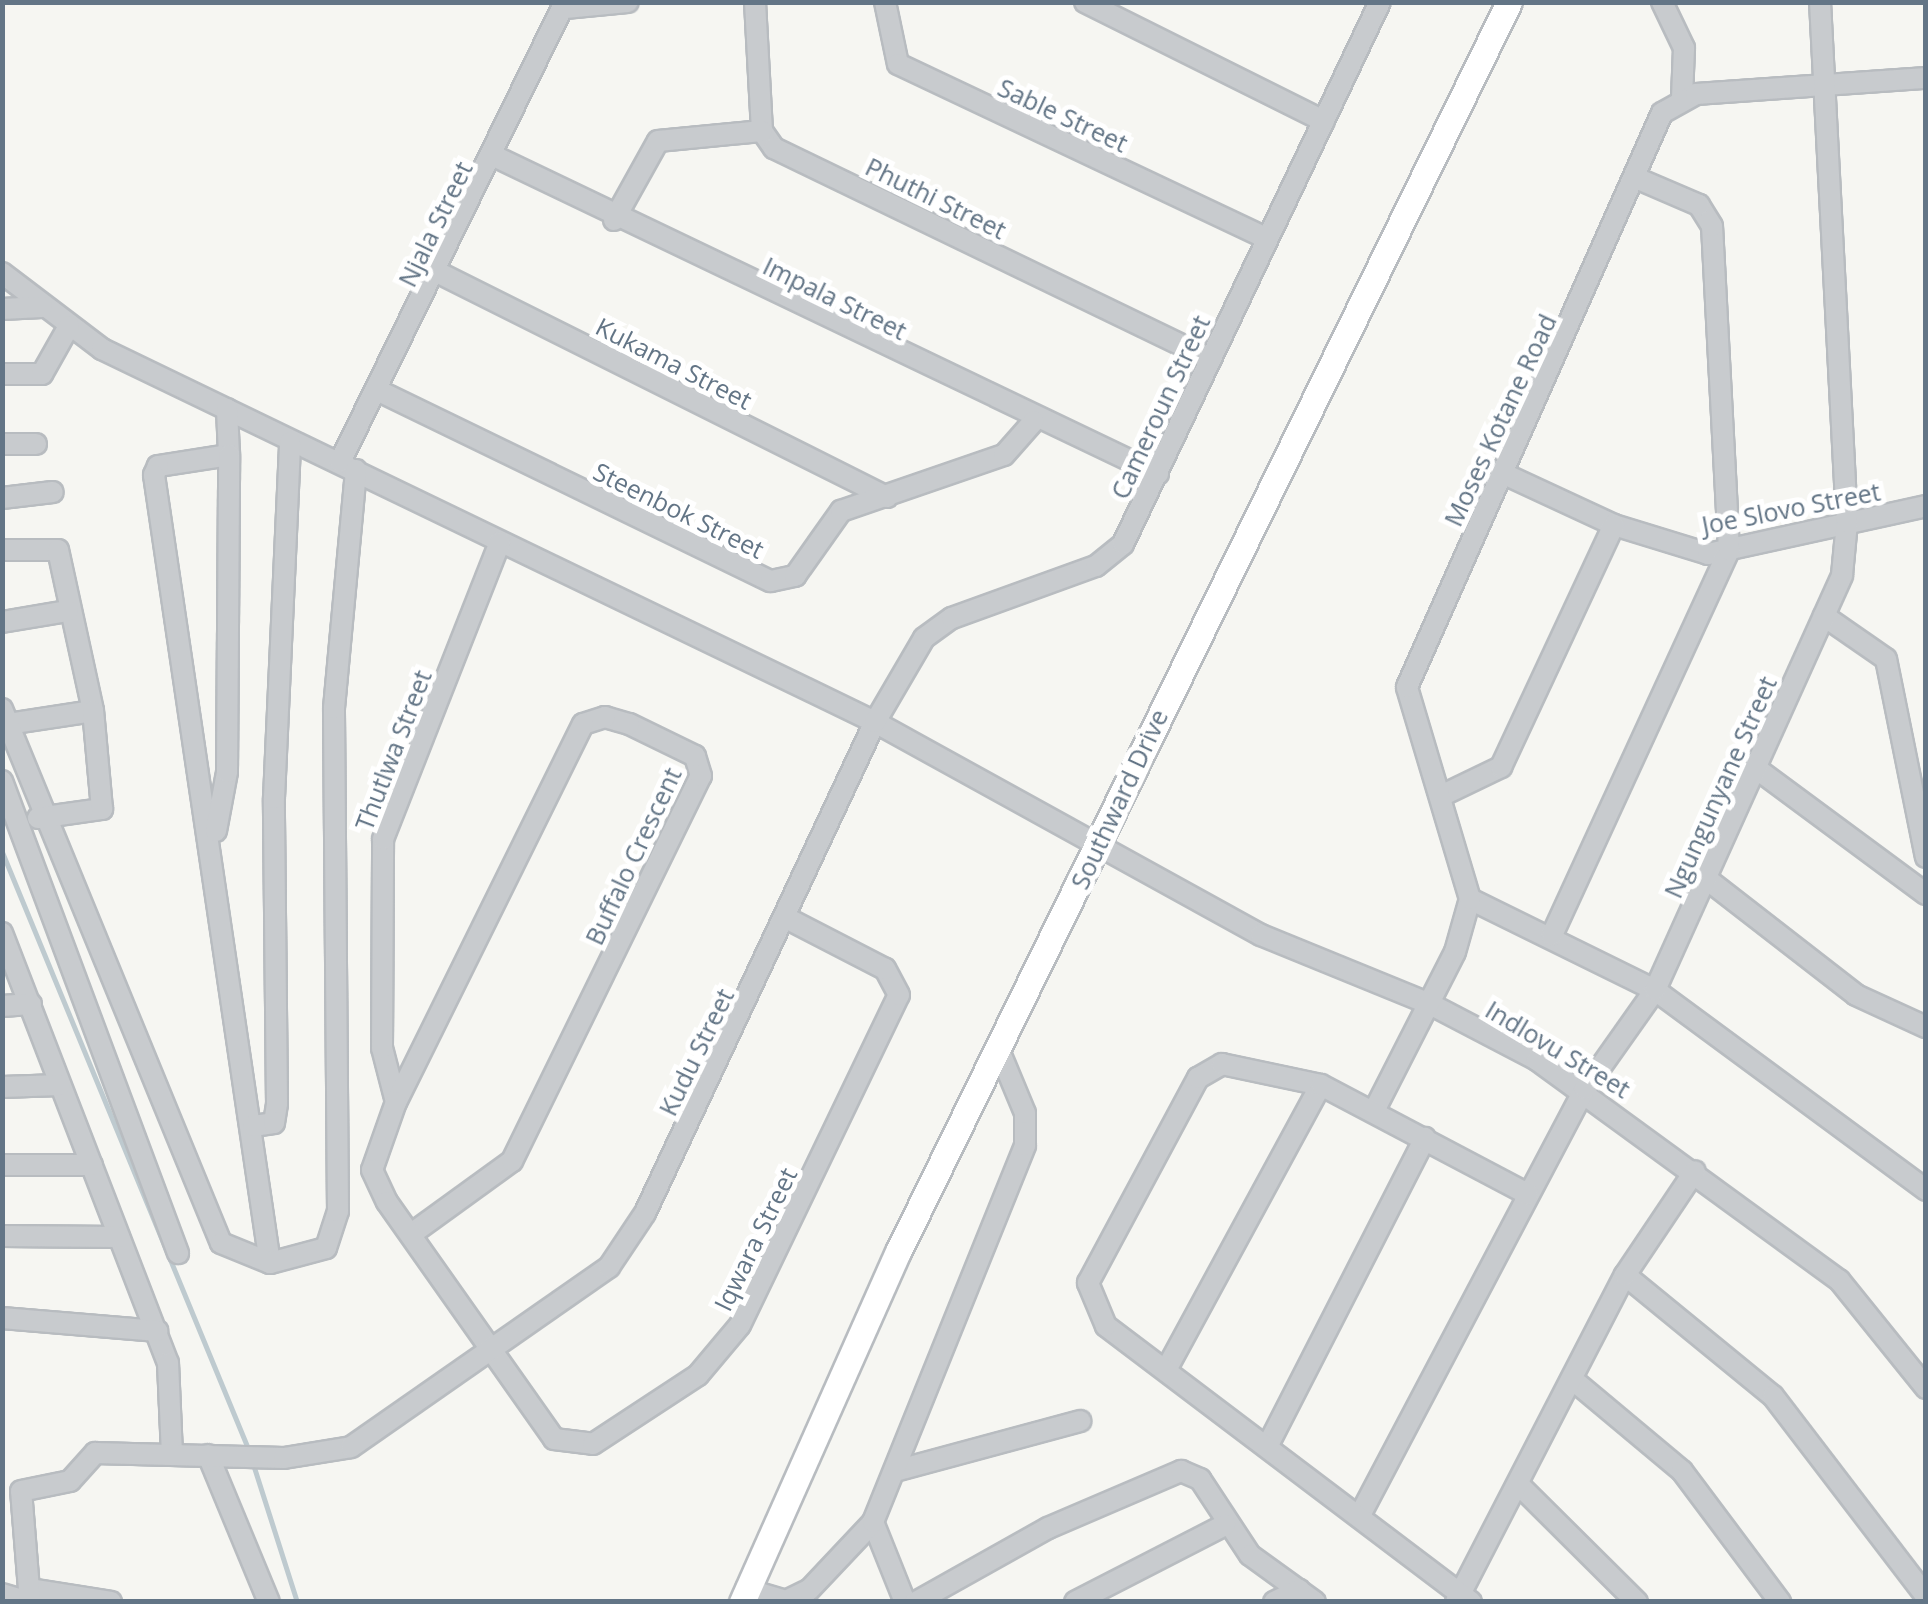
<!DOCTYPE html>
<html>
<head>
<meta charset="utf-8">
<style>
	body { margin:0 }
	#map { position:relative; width:1928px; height:1604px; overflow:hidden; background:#f6f6f2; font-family:"Open Sans",sans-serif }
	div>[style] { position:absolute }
	.stream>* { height:5px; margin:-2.5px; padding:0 2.5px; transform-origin:2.5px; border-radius:2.5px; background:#becacf }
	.roads { filter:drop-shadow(2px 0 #b8bcc0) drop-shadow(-2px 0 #b8bcc0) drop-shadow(0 2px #b8bcc0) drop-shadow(0 -2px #b8bcc0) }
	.minor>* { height:20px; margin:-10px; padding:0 10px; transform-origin:10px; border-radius:10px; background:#c8cbce }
	.major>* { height:25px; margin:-12.5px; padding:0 12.5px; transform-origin:12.5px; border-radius:12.5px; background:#fff }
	span { translate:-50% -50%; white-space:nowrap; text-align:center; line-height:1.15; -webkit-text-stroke:10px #fff; paint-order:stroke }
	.street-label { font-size:25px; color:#637586 }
	.frame { position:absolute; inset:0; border:5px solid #637586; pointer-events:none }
</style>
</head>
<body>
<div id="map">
	<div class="stream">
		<div style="left:2px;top:852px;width:648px;rotate:67.59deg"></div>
		<div style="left:252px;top:1461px;width:148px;rotate:72.3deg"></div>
	</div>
	<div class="roads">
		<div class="minor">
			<div style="left:755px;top:2px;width:129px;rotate:86.9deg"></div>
			<div style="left:762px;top:131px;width:21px;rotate:55deg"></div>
			<div style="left:774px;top:148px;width:485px;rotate:25.8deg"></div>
			<div style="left:885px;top:2px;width:63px;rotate:78.2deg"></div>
			<div style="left:898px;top:64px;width:407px;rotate:25.3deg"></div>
			<div style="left:1085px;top:2px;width:267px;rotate:26.5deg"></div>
			<div style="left:1662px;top:2px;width:51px;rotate:64.4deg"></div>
			<div style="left:1684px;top:48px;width:50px;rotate:92.3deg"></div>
			<div style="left:565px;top:8px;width:63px;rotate:-5.4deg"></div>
			<div style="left:496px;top:157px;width:734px;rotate:25.59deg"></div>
			<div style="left:614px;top:220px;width:90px;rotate:-60.9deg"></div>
			<div style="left:658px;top:141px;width:104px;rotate:-5.5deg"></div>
			<div style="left:2px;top:273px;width:126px;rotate:37.2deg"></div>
			<div style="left:102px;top:349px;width:858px;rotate:25.76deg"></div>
			<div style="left:875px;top:722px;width:441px;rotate:28.9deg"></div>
			<div style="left:1261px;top:935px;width:183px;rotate:22.2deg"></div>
			<div style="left:1430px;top:1004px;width:121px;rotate:27.6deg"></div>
			<div style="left:1537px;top:1060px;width:374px;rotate:36.1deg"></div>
			<div style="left:1839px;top:1280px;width:139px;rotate:51.1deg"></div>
			<div style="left:439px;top:273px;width:501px;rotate:26.57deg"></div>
			<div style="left:2px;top:309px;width:40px;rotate:-2.9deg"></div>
			<div style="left:2px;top:374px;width:40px"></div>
			<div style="left:42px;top:374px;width:55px;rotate:-60.6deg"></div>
			<div style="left:381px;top:392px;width:433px;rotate:25.9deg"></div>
			<div style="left:771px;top:581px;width:25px;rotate:-12deg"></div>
			<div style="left:795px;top:576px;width:80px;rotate:-54.7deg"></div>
			<div style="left:841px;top:511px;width:172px;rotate:-19deg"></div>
			<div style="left:1004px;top:455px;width:45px;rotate:-48.6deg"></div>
			<div style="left:227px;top:409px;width:46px;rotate:87.5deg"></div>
			<div style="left:229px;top:455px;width:72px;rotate:171.2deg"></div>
			<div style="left:158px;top:466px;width:10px;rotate:114deg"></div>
			<div style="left:154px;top:475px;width:796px;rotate:81.63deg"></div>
			<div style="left:2px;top:444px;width:34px"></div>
			<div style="left:340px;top:462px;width:512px;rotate:-63.94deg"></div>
			<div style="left:1502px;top:473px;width:123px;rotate:24.9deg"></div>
			<div style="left:1614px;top:525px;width:98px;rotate:17.1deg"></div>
			<div style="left:1708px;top:554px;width:223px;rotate:-12.4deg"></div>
			<div style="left:2px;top:498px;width:51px;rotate:-6.7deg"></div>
			<div style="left:2px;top:550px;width:56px"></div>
			<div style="left:58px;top:550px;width:165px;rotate:77.7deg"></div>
			<div style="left:93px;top:711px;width:92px;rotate:171.3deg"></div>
			<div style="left:1824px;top:616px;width:75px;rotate:34.7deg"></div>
			<div style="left:1886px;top:659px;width:202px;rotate:78.6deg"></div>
			<div style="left:2px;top:622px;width:67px;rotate:-9.5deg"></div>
			<div style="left:2px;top:709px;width:577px;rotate:67.7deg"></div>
			<div style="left:221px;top:1243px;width:53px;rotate:22.2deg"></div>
			<div style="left:270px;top:1263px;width:58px;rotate:-15deg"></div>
			<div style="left:326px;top:1248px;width:39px;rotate:-72deg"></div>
			<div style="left:338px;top:1211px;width:503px;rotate:-90.46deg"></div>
			<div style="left:334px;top:708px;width:239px;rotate:-84.7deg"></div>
			<div style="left:1757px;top:769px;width:210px;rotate:36.5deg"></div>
			<div style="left:2px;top:781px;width:504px;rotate:69.55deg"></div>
			<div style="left:1441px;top:796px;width:67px;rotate:-25.8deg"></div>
			<div style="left:1501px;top:767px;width:267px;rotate:-65deg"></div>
			<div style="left:38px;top:818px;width:65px;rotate:-8deg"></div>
			<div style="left:102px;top:809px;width:98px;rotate:-95.2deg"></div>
			<div style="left:216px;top:831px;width:60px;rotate:-79.4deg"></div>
			<div style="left:227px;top:772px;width:317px;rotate:-89.6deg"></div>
			<div style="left:1708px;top:880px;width:187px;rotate:37.8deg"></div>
			<div style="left:1856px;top:995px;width:77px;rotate:24.6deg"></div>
			<div style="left:1470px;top:899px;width:206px;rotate:26.2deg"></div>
			<div style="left:1655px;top:990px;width:337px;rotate:36.4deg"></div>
			<div style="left:2px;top:933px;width:461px;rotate:68.9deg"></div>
			<div style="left:168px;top:1363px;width:91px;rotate:87.5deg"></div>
			<div style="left:1552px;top:935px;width:424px;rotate:-65.3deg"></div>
			<div style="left:1729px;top:550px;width:324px;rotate:-93deg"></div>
			<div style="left:1712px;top:226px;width:25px;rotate:-122deg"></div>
			<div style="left:1699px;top:205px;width:69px;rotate:-156.8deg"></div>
			<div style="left:2px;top:1006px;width:29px;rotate:-4deg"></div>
			<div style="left:2px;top:1087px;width:58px;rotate:-2deg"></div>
			<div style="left:396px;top:1102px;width:56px;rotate:-104.5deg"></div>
			<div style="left:382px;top:1048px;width:209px;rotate:-89.7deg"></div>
			<div style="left:383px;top:839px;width:319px;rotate:-68.5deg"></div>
			<div style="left:1374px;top:1111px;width:178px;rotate:-63deg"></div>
			<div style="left:1455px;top:952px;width:55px;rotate:-74.2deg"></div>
			<div style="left:1470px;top:899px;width:221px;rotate:-106.6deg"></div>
			<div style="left:1407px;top:687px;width:628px;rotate:-66.05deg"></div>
			<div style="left:1662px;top:113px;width:39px;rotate:-29deg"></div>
			<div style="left:1696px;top:94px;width:231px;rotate:-4deg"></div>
			<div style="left:253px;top:1126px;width:21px;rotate:-8deg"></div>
			<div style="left:274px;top:1123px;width:20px;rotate:-81deg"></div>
			<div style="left:277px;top:1103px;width:305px;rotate:-90.6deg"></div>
			<div style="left:274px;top:798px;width:356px;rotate:-87.4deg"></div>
			<div style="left:2px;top:1165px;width:90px"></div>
			<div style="left:414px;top:1232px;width:121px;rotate:-35.9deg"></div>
			<div style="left:512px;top:1161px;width:429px;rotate:-63.9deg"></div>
			<div style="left:701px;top:776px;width:21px;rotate:-107deg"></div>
			<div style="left:695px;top:756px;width:73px;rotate:-154.1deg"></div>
			<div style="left:629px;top:724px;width:25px;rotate:-164deg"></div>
			<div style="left:605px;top:717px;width:23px;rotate:162deg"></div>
			<div style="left:583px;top:724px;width:422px;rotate:116.3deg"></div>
			<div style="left:396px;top:1102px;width:72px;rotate:109.4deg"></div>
			<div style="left:372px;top:1170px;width:35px;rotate:65deg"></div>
			<div style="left:387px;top:1202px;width:290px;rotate:54.8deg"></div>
			<div style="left:554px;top:1439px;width:39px;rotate:7deg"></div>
			<div style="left:593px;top:1444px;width:126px;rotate:-33.3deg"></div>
			<div style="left:698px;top:1375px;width:65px;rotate:-50deg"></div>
			<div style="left:740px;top:1325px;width:366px;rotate:-64.3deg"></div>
			<div style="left:899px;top:995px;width:30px;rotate:-118deg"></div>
			<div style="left:885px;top:969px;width:109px;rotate:-152.7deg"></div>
			<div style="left:2px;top:1236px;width:117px;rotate:0.5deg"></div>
			<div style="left:1625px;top:1275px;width:191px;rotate:39.3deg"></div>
			<div style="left:1773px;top:1396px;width:252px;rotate:52.6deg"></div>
			<div style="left:2px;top:1318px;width:156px;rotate:4.8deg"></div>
			<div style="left:1166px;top:1370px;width:324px;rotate:-61.5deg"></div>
			<div style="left:1572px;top:1379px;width:143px;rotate:39.9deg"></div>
			<div style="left:1682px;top:1471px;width:164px;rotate:53.2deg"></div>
			<div style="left:1268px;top:1445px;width:345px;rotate:-62.9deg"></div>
			<div style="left:208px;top:1455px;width:159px;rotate:67.5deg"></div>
			<div style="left:895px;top:1471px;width:192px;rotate:-15.1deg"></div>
			<div style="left:1518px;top:1484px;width:168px;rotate:44.8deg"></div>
			<div style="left:1359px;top:1517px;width:484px;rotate:-62.2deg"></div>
			<div style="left:1585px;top:1089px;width:121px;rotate:-54.7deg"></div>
			<div style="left:1655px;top:990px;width:455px;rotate:-65.7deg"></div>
			<div style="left:1842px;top:575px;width:53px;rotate:-84.6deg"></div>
			<div style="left:1847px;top:522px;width:521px;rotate:-92.97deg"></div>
			<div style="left:873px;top:1522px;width:86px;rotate:68.2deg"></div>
			<div style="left:29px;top:1589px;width:83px;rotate:9deg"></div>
			<div style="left:746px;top:1589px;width:42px;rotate:16.7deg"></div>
			<div style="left:786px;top:1601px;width:25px;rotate:-26deg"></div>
			<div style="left:809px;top:1590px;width:93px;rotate:-46.7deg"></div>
			<div style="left:873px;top:1522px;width:406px;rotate:-68deg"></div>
			<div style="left:1025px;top:1145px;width:32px;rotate:-90deg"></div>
			<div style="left:1025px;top:1113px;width:70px;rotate:-112.6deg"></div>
			<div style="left:2px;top:1594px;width:28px;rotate:17deg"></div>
			<div style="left:30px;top:1602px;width:111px;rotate:-94.6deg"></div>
			<div style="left:21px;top:1491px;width:50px;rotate:-11.5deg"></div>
			<div style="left:70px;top:1481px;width:38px;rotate:-48deg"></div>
			<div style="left:95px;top:1453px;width:189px;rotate:1.5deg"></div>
			<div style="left:284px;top:1458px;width:68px;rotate:-9.3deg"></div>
			<div style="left:351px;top:1447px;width:315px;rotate:-34.9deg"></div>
			<div style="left:609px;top:1267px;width:65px;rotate:-56.3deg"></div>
			<div style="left:645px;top:1213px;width:542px;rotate:-64.9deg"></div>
			<div style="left:875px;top:722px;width:97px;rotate:-59.7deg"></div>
			<div style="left:924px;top:638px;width:34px;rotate:-36deg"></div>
			<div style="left:952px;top:618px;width:153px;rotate:-19.9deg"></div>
			<div style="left:1096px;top:566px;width:35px;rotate:-39deg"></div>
			<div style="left:1123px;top:544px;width:600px;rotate:-64.63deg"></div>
			<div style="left:916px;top:1602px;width:151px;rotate:-29.3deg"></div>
			<div style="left:1048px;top:1528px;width:145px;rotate:-23.2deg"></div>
			<div style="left:1181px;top:1471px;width:21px;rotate:23deg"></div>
			<div style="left:1200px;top:1479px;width:91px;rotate:56.7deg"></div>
			<div style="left:1250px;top:1555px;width:80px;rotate:35.9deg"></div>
			<div style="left:1075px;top:1602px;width:169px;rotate:-27.2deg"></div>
			<div style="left:1274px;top:1602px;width:28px;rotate:-26deg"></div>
			<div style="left:1456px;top:1602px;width:368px;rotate:-62.7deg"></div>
			<div style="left:1625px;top:1275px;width:125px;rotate:-56.1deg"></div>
			<div style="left:1471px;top:1602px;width:458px;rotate:-142.9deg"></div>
			<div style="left:1106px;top:1326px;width:47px;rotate:-112.7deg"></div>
			<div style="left:1088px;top:1283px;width:233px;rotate:-61.8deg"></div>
			<div style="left:1198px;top:1078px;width:28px;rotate:-30deg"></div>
			<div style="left:1222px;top:1064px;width:101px;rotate:12deg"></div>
			<div style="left:1321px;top:1085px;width:234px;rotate:27.8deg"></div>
		</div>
		<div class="major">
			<div style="left:742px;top:1602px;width:383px;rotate:-66deg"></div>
			<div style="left:898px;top:1252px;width:1391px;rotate:-63.95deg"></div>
		</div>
	</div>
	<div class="street-label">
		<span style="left:1063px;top:115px;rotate:25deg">Sable Street</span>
		<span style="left:936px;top:198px;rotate:26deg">Phuthi Street</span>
		<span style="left:435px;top:224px;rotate:-64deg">Njala Street</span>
		<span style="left:835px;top:298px;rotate:26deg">Impala Street</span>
		<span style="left:674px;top:363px;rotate:27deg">Kukama Street</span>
		<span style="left:1160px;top:407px;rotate:-65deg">Cameroun Street</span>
		<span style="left:1500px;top:420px;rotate:-65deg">Moses Kotane Road</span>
		<span style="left:1791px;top:508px;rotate:-11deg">Joe Slovo Street</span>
		<span style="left:679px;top:510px;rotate:26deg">Steenbok Street</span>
		<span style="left:393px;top:750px;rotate:-69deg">Thutlwa Street</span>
		<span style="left:1720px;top:787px;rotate:-66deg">Ngungunyane Street</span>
		<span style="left:1119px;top:799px;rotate:-65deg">Southward Drive</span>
		<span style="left:633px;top:856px;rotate:-65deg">Buffalo Crescent</span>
		<span style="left:1558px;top:1049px;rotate:31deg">Indlovu Street</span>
		<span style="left:696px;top:1052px;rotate:-64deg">Kudu Street</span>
		<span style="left:755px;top:1239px;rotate:-64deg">Iqwara Street</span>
	</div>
	<div class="frame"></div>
</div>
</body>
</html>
